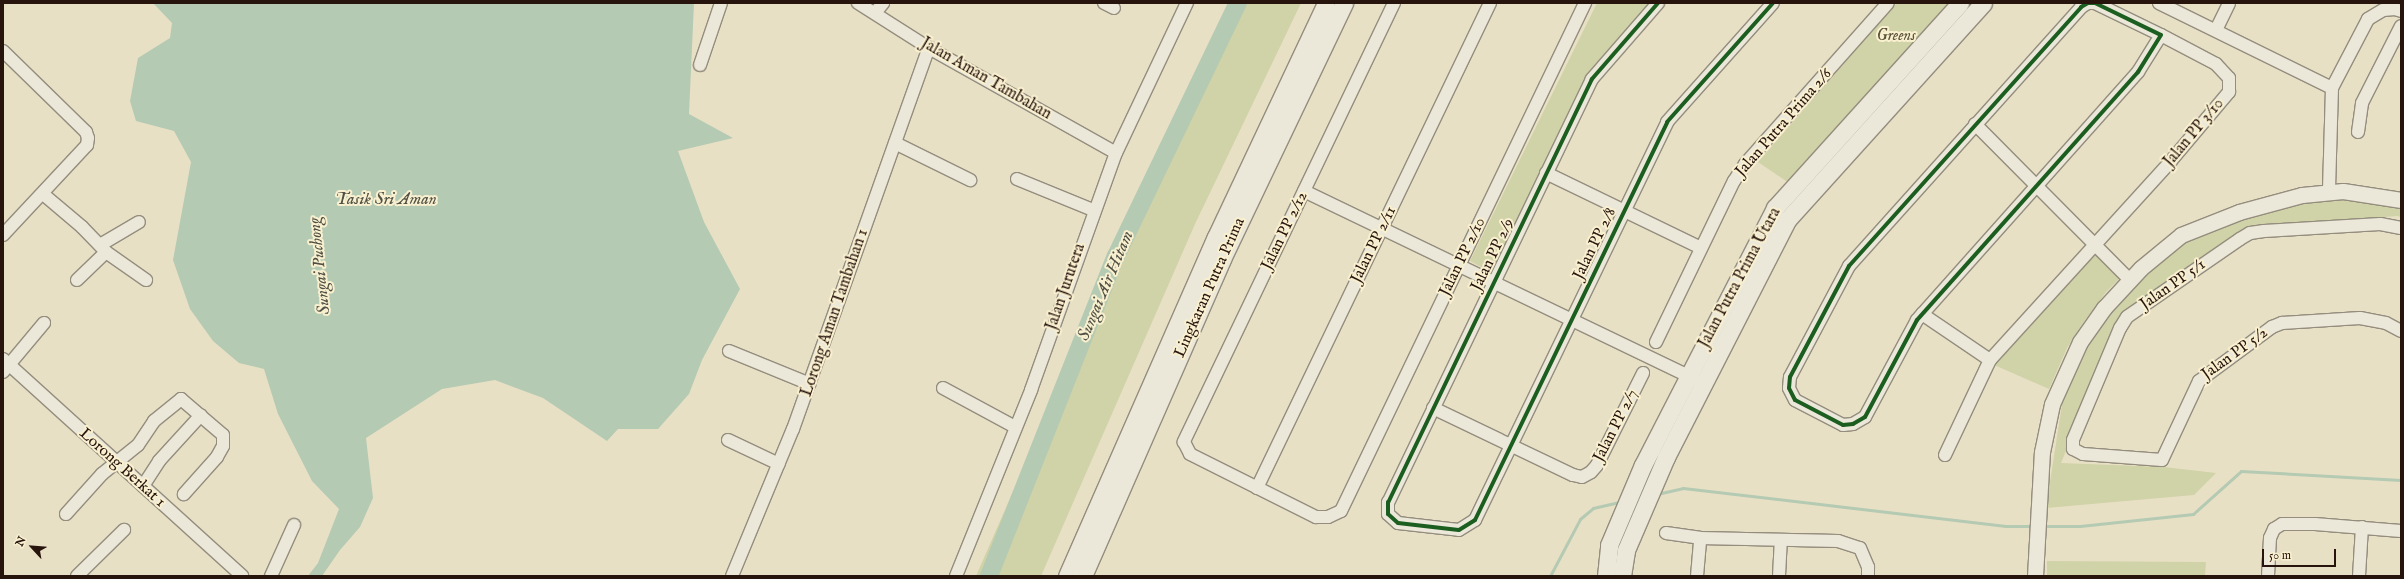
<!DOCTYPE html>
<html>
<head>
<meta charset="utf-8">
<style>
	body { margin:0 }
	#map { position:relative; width:2404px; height:579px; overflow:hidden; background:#e8e0c5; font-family:"IM FELL English",serif }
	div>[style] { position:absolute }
	.green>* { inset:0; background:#d0d2a7 }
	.water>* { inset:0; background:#b4cab2 }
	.stream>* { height:3px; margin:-1.5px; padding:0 1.5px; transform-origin:1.5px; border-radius:1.5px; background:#b4cab2 }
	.river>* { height:18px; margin:-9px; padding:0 9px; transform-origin:9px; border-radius:9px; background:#b4cab2 }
	.roads { filter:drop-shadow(1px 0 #948d7e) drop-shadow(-1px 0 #948d7e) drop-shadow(0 1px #948d7e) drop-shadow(0 -1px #948d7e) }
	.minor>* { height:12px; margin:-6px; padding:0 6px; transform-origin:6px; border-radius:6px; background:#ebe8d9 }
	.tertiary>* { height:15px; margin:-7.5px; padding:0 7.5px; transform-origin:7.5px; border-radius:7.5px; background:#ebe8d9 }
	.secondary>* { height:17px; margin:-8.5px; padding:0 8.5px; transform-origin:8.5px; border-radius:8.5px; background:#ebe8d9 }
	.cycleway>* { height:4px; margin:-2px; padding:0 2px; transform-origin:2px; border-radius:2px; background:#1b5e20 }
	span { translate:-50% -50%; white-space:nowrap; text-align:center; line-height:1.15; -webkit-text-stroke:4px #f9f0d0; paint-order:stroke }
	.park-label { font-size:16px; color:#5b523a; font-style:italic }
	.street-label { font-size:16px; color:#27140d }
	.water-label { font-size:17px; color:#505044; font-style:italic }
	.frame { position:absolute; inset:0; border:4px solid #27140d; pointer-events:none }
	.north { position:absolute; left:12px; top:527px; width:40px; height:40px; -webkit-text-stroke:3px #f9f0d0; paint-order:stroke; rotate:296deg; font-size:11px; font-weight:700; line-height:16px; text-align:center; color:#27140d }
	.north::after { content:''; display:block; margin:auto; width:14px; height:18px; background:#27140d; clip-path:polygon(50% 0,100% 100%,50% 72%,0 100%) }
	.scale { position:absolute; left:2262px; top:549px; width:74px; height:18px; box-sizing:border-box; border:2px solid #27140d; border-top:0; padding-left:5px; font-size:12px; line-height:14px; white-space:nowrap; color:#27140d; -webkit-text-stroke:3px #f9f0d0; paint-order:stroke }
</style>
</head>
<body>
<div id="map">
	<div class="green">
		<div style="clip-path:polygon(1234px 3px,1301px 3px,1195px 224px,1041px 576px,976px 576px,1141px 199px)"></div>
		<div style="clip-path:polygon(1597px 3px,1653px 3px,1593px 70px,1492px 273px,1470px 261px)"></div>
		<div style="clip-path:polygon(1897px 3px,1954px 3px,1789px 183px,1758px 162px)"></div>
		<div style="clip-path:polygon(2342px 196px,2401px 205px,2401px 217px,2397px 216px,2246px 228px,2123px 313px,2061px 463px,2164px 467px,2216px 473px,2194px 495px,2046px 508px,2065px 385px,2102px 317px,2145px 270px,2187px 237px,2275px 206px)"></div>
		<div style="clip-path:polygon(2094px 249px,2121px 277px,2106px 292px,2083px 323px,2067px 348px,2049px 389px,1992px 364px)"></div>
		<div style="clip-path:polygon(2047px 561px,2206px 562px,2205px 576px,2047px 576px)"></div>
	</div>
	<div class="water">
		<div style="clip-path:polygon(153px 3px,694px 3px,689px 114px,733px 138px,678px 151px,704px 222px,740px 289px,702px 360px,689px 394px,658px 429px,618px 429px,607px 441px,543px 398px,495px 380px,442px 389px,366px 438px,373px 498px,360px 527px,340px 550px,322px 576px,308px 576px,318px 563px,339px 509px,312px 481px,278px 414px,264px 369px,239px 363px,213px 341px,190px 309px,173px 260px,191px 162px,174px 131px,136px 121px,130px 101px,138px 58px,170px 38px,172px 23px)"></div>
	</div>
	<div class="stream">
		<div style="left:1657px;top:494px;width:27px;rotate:-13deg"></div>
		<div style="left:1683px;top:488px;width:325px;rotate:6.7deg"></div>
		<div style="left:2006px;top:526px;width:28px"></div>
		<div style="left:2042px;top:526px;width:38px"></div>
		<div style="left:2080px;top:526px;width:114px;rotate:-6.1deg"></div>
		<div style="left:2193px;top:514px;width:64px;rotate:-41.9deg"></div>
		<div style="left:2241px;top:471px;width:160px;rotate:3.2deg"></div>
		<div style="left:1181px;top:576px;width:15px"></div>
		<div style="left:1550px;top:576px;width:64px;rotate:-62.2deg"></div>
		<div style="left:1580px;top:519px;width:17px;rotate:-40deg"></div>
		<div style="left:1593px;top:508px;width:28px;rotate:-13deg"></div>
	</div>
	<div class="river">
		<div style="left:989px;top:576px;width:344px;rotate:-68.4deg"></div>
		<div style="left:1116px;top:256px;width:281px;rotate:-64.3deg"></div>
	</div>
	<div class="roads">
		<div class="minor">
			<div style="left:858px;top:3px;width:84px;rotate:32.4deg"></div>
			<div style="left:929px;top:48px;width:214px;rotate:29.3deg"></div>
			<div style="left:1104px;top:3px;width:11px;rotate:27deg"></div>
			<div style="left:1394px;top:3px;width:487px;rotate:115.6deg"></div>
			<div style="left:1184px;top:442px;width:13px;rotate:63deg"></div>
			<div style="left:1190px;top:454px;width:141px;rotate:26.6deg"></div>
			<div style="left:1316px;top:517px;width:12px"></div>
			<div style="left:1328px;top:517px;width:14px;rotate:-25deg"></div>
			<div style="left:1341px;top:511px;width:564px;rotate:-64.34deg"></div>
			<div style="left:1658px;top:3px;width:101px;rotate:131deg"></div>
			<div style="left:1592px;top:79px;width:470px;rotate:115.7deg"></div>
			<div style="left:1388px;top:502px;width:12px;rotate:90deg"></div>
			<div style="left:1388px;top:514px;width:13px;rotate:42deg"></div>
			<div style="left:1398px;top:523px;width:61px;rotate:6.5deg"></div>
			<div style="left:1459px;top:530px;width:19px;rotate:-32deg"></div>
			<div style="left:1475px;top:520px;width:442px;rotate:-64.2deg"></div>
			<div style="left:1667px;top:122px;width:159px;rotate:-48.3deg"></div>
			<div style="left:2088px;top:3px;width:7px"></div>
			<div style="left:2095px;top:3px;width:73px;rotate:25.9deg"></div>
			<div style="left:2161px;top:35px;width:44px;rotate:121.9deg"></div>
			<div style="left:2138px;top:72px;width:332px;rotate:131.7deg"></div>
			<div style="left:1917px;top:320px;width:110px;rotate:118.2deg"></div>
			<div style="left:1865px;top:417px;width:14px;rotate:150deg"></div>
			<div style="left:1853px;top:424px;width:10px;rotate:174deg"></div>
			<div style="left:1843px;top:425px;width:54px;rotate:-152.5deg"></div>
			<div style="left:1795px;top:400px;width:13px;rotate:-117deg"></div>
			<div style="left:1789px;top:388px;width:11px;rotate:-85deg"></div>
			<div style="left:1790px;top:377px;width:126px;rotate:-62deg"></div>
			<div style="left:1849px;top:266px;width:348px;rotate:-48.1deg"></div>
			<div style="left:2081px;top:7px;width:8px;rotate:-30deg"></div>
			<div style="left:2159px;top:3px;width:193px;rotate:26.2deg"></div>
			<div style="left:2332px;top:88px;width:104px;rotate:91.7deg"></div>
			<div style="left:875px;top:13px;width:13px;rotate:-51deg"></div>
			<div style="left:2216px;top:30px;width:30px;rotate:-64deg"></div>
			<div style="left:3px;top:51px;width:116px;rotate:44.3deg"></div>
			<div style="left:86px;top:132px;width:6px;rotate:72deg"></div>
			<div style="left:88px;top:138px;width:7px;rotate:98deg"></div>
			<div style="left:87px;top:145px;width:123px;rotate:133deg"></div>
			<div style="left:700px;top:65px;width:65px;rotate:-71.3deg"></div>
			<div style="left:2332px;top:88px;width:78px;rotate:-62.4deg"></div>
			<div style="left:2368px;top:19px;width:17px;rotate:-31deg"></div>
			<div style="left:2383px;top:10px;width:12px;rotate:-5deg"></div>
			<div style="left:2395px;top:9px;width:6px;rotate:18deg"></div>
			<div style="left:1975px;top:124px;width:220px;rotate:45.2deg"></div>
			<div style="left:2358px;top:132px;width:29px;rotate:-82deg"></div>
			<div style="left:2362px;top:103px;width:86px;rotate:-63.1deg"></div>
			<div style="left:895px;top:143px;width:84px;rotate:26.3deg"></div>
			<div style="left:1546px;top:173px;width:172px;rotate:25.8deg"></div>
			<div style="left:1017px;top:179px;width:82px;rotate:22.2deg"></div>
			<div style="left:1304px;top:191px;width:433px;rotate:25.7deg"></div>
			<div style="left:43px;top:194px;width:51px;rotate:40.2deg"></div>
			<div style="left:82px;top:227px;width:35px;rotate:46deg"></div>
			<div style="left:106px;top:252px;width:49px;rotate:35deg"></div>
			<div style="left:2401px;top:228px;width:21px;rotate:-169deg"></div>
			<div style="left:2380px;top:224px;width:116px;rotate:176.5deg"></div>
			<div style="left:2264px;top:231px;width:14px;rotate:172deg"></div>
			<div style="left:2250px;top:233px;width:12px;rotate:149deg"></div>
			<div style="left:2240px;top:239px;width:137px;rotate:145.4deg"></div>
			<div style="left:2127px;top:317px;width:13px;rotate:122deg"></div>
			<div style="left:2120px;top:328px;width:121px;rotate:112.8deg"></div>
			<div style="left:2073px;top:440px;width:9px;rotate:90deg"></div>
			<div style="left:2073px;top:449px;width:11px;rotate:27deg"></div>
			<div style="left:2083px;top:454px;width:79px;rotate:4.3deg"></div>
			<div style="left:2162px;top:460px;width:87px;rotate:-64.9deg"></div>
			<div style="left:2199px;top:381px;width:91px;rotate:-36.5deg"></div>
			<div style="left:2272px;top:327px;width:11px;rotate:-22deg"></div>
			<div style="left:2282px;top:323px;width:78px;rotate:-3.7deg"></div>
			<div style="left:2360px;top:318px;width:26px;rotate:11deg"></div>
			<div style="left:2386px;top:323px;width:17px;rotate:28deg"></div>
			<div style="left:100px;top:245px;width:45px;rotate:-30.5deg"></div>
			<div style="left:77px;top:280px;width:40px;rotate:-44deg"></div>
			<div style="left:1922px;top:314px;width:82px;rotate:34.1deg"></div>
			<div style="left:1656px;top:342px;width:179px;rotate:-64.2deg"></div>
			<div style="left:1734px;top:181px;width:20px;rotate:-57deg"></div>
			<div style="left:1745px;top:164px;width:215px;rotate:-48.4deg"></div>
			<div style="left:729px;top:351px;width:87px;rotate:22.2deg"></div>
			<div style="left:3px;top:359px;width:323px;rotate:42.2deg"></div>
			<div style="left:3px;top:372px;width:64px;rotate:-50.1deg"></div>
			<div style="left:943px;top:388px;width:82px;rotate:28.4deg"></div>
			<div style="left:1433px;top:408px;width:155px;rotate:25.6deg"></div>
			<div style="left:1573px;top:475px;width:9px;rotate:13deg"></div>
			<div style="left:1582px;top:477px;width:10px;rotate:-29deg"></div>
			<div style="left:1591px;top:472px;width:9px;rotate:-49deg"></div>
			<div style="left:1597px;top:465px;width:103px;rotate:-63.4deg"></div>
			<div style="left:728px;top:440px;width:56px;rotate:25.2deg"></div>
			<div style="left:1945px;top:455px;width:105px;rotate:-64.7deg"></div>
			<div style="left:1990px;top:360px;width:268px;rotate:-47.7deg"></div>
			<div style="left:2170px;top:162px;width:92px;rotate:-49.9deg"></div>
			<div style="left:2229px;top:92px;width:14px;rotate:-90deg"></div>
			<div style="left:2229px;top:78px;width:19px;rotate:-133deg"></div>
			<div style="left:2216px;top:64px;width:62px;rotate:-152.2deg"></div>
			<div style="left:143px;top:486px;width:30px;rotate:-57deg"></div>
			<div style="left:159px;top:461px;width:62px;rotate:-47.6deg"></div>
			<div style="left:1257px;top:488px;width:538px;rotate:-64.34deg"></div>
			<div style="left:66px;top:514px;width:54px;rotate:-48deg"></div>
			<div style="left:102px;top:474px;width:46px;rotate:-38.9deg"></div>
			<div style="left:138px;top:445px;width:29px;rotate:-56deg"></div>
			<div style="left:154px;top:421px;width:35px;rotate:-39deg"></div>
			<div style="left:181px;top:399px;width:55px;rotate:40.6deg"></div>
			<div style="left:223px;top:435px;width:11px;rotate:90deg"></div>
			<div style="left:223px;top:446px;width:13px;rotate:119deg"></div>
			<div style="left:217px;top:457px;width:50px;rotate:131.7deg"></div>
			<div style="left:1666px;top:533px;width:34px;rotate:8deg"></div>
			<div style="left:1700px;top:538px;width:138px;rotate:1.2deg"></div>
			<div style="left:1838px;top:541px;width:23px;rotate:18deg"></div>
			<div style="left:1860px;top:548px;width:21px;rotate:67deg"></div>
			<div style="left:1868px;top:567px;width:9px;rotate:90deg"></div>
			<div style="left:77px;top:576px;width:66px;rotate:-44.4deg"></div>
			<div style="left:271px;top:576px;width:56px;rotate:-65.7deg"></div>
			<div style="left:732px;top:576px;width:159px;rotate:-67.5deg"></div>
			<div style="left:793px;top:429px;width:405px;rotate:-70.4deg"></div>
			<div style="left:956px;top:576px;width:201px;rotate:-68deg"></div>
			<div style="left:1031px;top:390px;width:252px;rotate:-70.3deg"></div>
			<div style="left:1116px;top:153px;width:166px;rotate:-64.7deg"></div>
			<div style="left:1697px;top:576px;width:38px;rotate:-85deg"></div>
			<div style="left:1779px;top:576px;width:35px;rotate:-87deg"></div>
			<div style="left:2268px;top:576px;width:38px;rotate:-87deg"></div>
			<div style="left:2270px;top:538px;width:10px;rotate:-66deg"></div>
			<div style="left:2274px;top:529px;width:9px;rotate:-32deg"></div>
			<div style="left:2282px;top:524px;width:33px"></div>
			<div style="left:2315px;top:524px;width:86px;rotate:4.7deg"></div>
			<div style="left:2359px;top:576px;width:49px;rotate:-86.5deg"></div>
		</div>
		<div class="tertiary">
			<div style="left:2035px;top:576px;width:124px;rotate:-86.8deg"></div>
			<div style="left:2042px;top:452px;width:49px;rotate:-78.2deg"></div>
			<div style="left:2052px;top:404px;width:68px;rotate:-65.7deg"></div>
			<div style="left:2080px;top:342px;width:42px;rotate:-54.8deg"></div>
			<div style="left:2104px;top:308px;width:54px;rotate:-47.2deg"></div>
			<div style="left:2141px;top:268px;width:52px;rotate:-39.5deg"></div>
			<div style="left:2181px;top:235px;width:62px;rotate:-21.6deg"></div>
			<div style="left:2239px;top:212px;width:65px;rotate:-15.1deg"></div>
			<div style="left:2302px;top:195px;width:41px;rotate:-5.6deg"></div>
			<div style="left:2343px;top:191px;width:59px;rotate:8.8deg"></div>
		</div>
		<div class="secondary">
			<div style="left:1067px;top:576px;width:370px;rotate:-66.3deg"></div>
			<div style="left:1216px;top:237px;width:259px;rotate:-64.8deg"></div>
			<div style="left:1083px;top:576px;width:346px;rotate:-66.3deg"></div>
			<div style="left:1222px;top:259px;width:284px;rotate:-64.5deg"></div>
			<div style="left:1606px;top:576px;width:31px;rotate:-84deg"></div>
			<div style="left:1609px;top:545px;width:87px;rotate:-67deg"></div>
			<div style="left:1643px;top:465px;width:289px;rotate:-62.8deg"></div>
			<div style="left:1775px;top:208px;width:276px;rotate:-47.9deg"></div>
			<div style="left:1622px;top:576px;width:26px;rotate:-81deg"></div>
			<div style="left:1626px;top:550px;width:101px;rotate:-66.7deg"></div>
			<div style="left:1666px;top:457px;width:267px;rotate:-62.9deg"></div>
			<div style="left:1788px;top:219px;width:291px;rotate:-47.9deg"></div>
		</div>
	</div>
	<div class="cycleway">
		<div style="left:1658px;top:3px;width:101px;rotate:131deg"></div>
		<div style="left:1592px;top:79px;width:470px;rotate:115.7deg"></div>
		<div style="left:1388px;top:502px;width:12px;rotate:90deg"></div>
		<div style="left:1388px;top:514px;width:13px;rotate:42deg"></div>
		<div style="left:1398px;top:523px;width:61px;rotate:6.5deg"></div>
		<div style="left:1459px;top:530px;width:19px;rotate:-32deg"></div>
		<div style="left:1475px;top:520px;width:442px;rotate:-64.2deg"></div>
		<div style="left:1667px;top:122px;width:159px;rotate:-48.3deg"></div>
		<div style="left:2088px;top:3px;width:7px"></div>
		<div style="left:2095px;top:3px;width:73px;rotate:25.9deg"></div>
		<div style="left:2161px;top:35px;width:44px;rotate:121.9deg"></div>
		<div style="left:2138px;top:72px;width:332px;rotate:131.7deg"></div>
		<div style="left:1917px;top:320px;width:110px;rotate:118.2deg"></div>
		<div style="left:1865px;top:417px;width:14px;rotate:150deg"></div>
		<div style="left:1853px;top:424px;width:10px;rotate:174deg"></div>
		<div style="left:1843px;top:425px;width:54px;rotate:-152.5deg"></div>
		<div style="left:1795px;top:400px;width:13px;rotate:-117deg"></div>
		<div style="left:1789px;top:388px;width:11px;rotate:-85deg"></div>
		<div style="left:1790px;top:377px;width:126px;rotate:-62deg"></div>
		<div style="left:1849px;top:266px;width:348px;rotate:-48.1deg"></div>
		<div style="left:2081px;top:7px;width:8px;rotate:-30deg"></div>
	</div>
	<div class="park-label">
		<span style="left:1896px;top:36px">Greens</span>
	</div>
	<div class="street-label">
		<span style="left:986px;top:79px;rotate:30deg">Jalan Aman Tambahan</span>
		<span style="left:1784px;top:123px;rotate:-49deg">Jalan Putra Prima 2/6</span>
		<span style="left:2194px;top:133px;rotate:-50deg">Jalan PP 3/10</span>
		<span style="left:1285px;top:231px;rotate:-64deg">Jalan PP 2/12</span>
		<span style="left:1595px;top:244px;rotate:-64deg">Jalan PP 2/8</span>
		<span style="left:1374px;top:245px;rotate:-64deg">Jalan PP 2/11</span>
		<span style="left:1493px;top:255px;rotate:-64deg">Jalan PP 2/9</span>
		<span style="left:1463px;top:257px;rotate:-64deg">Jalan PP 2/10</span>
		<span style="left:1740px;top:278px;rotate:-62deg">Jalan Putra Prima Utara</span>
		<span style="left:2173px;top:285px;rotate:-35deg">Jalan PP 5/1</span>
		<span style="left:1066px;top:287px;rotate:-71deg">Jalan Jurutera</span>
		<span style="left:1210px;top:288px;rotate:-66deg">Lingkaran Putra Prima</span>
		<span style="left:835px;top:313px;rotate:-71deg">Lorong Aman Tambahan 1</span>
		<span style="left:2235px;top:354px;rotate:-36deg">Jalan PP 5/2</span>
		<span style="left:1616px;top:426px;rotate:-63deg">Jalan PP 2/7</span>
		<span style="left:122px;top:468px;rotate:42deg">Lorong Berkat 1</span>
	</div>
	<div class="water-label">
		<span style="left:386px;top:200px">Tasik Sri Aman</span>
		<span style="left:320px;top:266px;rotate:-96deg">Sungai Puchong</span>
		<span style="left:1106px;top:286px;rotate:-67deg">Sungai Air Hitam</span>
	</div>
	<div class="frame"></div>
	<div class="north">N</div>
	<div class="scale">50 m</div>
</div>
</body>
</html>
